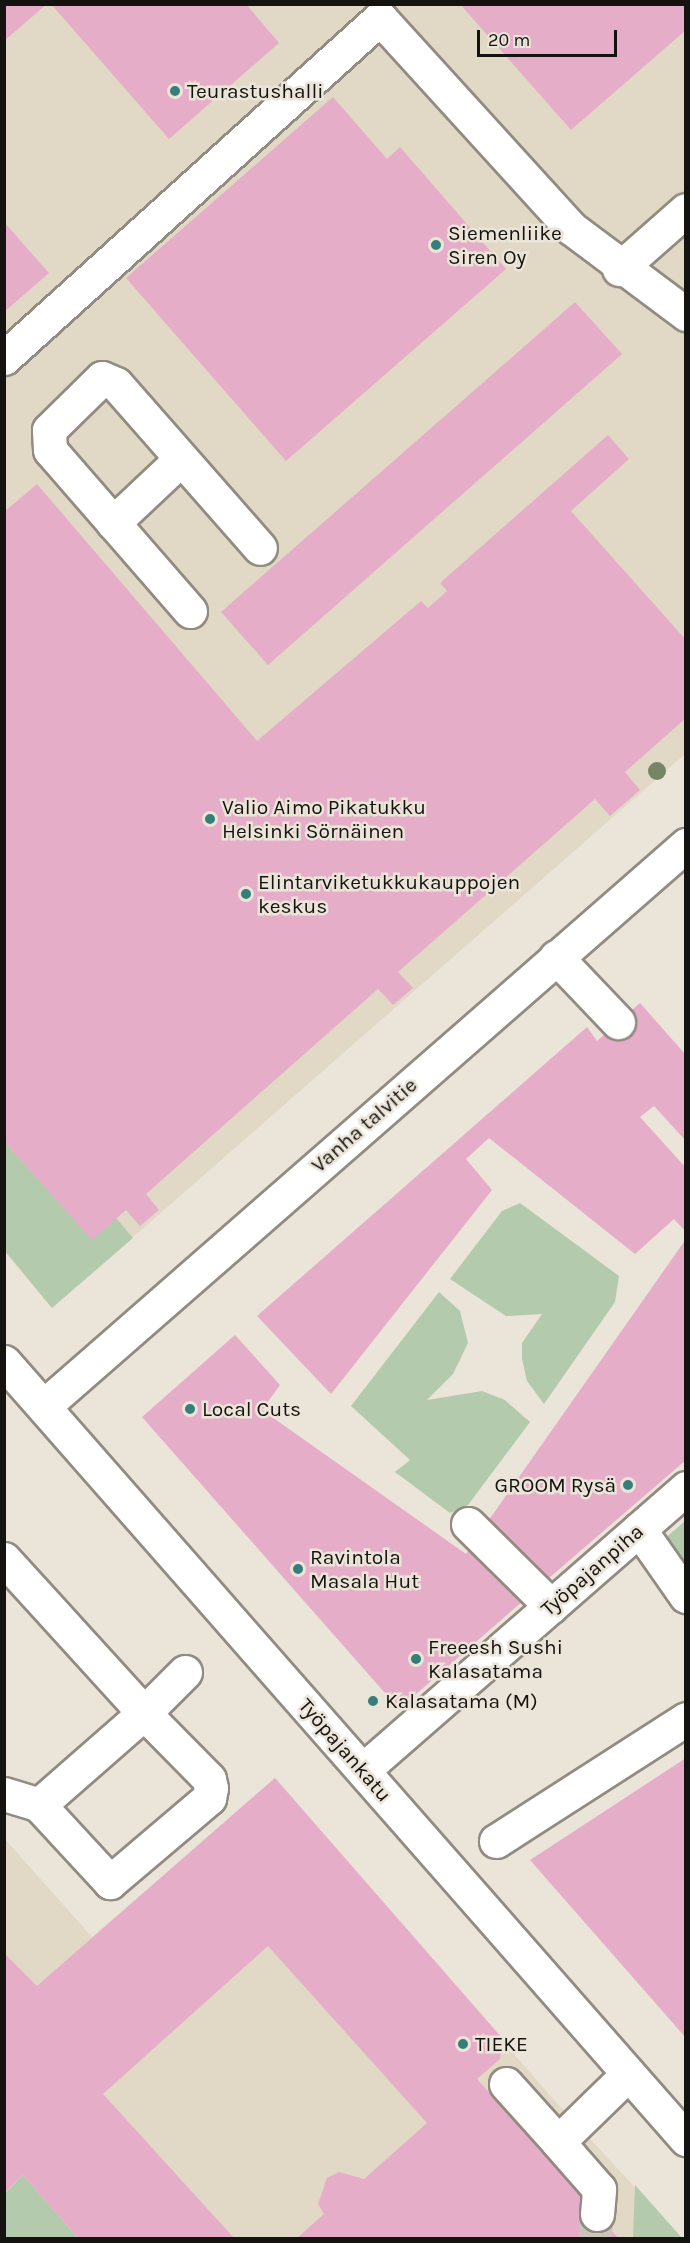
<!DOCTYPE html>
<html>
<head>
<meta charset="utf-8">
<style>
	body { margin:0 }
	#map { position:relative; width:690px; height:2243px; overflow:hidden; background:#ebe4d9; font-family:Karla,sans-serif }
	div>[style] { position:absolute }
	.built>* { inset:0; background:#e2d8c6 }
	.green>* { inset:0; background:#b3cbac }
	.building>* { inset:0; background:#e6adc9 }
	.minor-tunnel>* { height:33px; margin-top:-16.5px; transform-origin:0; background:repeating-linear-gradient(90deg,#cbc5bb 0 33px,transparent 0 49px) }
	.roads { filter:drop-shadow(2px 0 #918b81) drop-shadow(-2px 0 #918b81) drop-shadow(0 2px #918b81) drop-shadow(0 -2px #918b81) }
	.minor>* { height:33px; margin:-16.5px; padding:0 16.5px; transform-origin:16.5px; border-radius:16.5px; background:#fff }
	.trees>* { width:18px; height:18px; margin:-9px; border-radius:50%; background:#758667 }
	.dots>* { width:16px; height:16px; translate:-50% -50%; box-sizing:border-box; border:3px solid #ebe4d9; border-radius:50% }
	span { translate:-50% -50%; white-space:nowrap; text-align:center; line-height:1.15; -webkit-text-stroke:5px #ebe4d9; paint-order:stroke }
	.poi-label { font-size:21px; color:#15130f }
	.left { translate:0 -50%; text-align:left }
	.right { translate:-100% -50%; text-align:right }
	.street-label { font-size:21px; color:#15130f }
	.frame { position:absolute; inset:0; border:6px solid #15130f; pointer-events:none }
	.scale { position:absolute; left:477px; top:30px; width:140px; height:27px; box-sizing:border-box; border:3px solid #15130f; border-top:0; padding-left:8px; font-size:18px; line-height:21px; white-space:nowrap; color:#15130f; -webkit-text-stroke:4px #ebe4d9; paint-order:stroke }
</style>
</head>
<body>
<div id="map">
	<div class="built">
		<div style="clip-path:polygon(4px 5px,686px 5px,685px 754px,52px 1308px,4px 1251px)"></div>
		<div style="clip-path:polygon(275px 1778px,554px 2100px,682px 2238px,5px 2238px,4px 1838px,92px 1937px)"></div>
	</div>
	<div class="green">
		<div style="clip-path:polygon(4px 1141px,92px 1239px,116px 1218px,133px 1238px,52px 1308px,5px 1251px)"></div>
		<div style="clip-path:polygon(520px 1203px,619px 1276px,615px 1302px,544px 1404px,527px 1381px,522px 1359px,522px 1343px,542px 1314px,506px 1316px,450px 1279px,502px 1211px)"></div>
		<div style="clip-path:polygon(439px 1292px,460px 1311px,468px 1343px,453px 1374px,427px 1400px,482px 1391px,505px 1400px,530px 1422px,468px 1505px,450px 1513px,395px 1472px,410px 1460px,351px 1406px)"></div>
		<div style="clip-path:polygon(685px 1521px,685px 1570px,663px 1540px)"></div>
		<div style="clip-path:polygon(23px 2175px,78px 2238px,5px 2238px,5px 2193px)"></div>
		<div style="clip-path:polygon(635px 2185px,682px 2238px,633px 2238px)"></div>
	</div>
	<div class="building">
		<div style="clip-path:polygon(4px 4px,47px 4px,4px 41px)"></div>
		<div style="clip-path:polygon(51px 4px,246px 4px,279px 43px,169px 139px)"></div>
		<div style="clip-path:polygon(460px 4px,686px 4px,686px 30px,571px 130px)"></div>
		<div style="clip-path:polygon(333px 97px,387px 159px,400px 147px,506px 269px,286px 461px,126px 278px)"></div>
		<div style="clip-path:polygon(4px 222px,49px 273px,4px 312px)"></div>
		<div style="clip-path:polygon(575px 302px,622px 354px,268px 665px,221px 612px)"></div>
		<div style="clip-path:polygon(608px 435px,629px 459px,571px 511px,686px 640px,686px 718px,625px 772px,640px 790px,610px 816px,595px 799px,398px 972px,413px 988px,393px 1005px,378px 989px,146px 1194px,159px 1210px,140px 1226px,126px 1210px,92px 1240px,4px 1141px,4px 512px,37px 484px,257px 741px,421px 601px,428px 608px,447px 591px,440px 583px)"></div>
		<div style="clip-path:polygon(640px 1003px,686px 1055px,686px 1141px,654px 1106px,640px 1117px,686px 1168px,686px 1232px,674px 1219px,635px 1254px,489px 1138px,466px 1159px,492px 1190px,331px 1394px,257px 1316px,587px 1027px,597px 1041px)"></div>
		<div style="clip-path:polygon(686px 1239px,686px 1460px,542px 1584px,484px 1527px)"></div>
		<div style="clip-path:polygon(235px 1335px,280px 1385px,262px 1410px,466px 1554px,471px 1547px,531px 1594px,399px 1709px,142px 1417px)"></div>
		<div style="clip-path:polygon(686px 1758px,686px 2038px,530px 1860px)"></div>
		<div style="clip-path:polygon(275px 1778px,503px 2039px,500px 2059px,477px 2079px,618px 2238px,297px 2238px,324px 2214px,318px 2204px,327px 2178px,339px 2172px,364px 2179px,427px 2123px,268px 1946px,103px 2094px,234px 2238px,78px 2238px,23px 2175px,4px 2193px,4px 1953px,37px 1986px)"></div>
	</div>
	<div class="minor-tunnel">
		<div style="left:595px;top:2238px;width:24px;rotate:-85deg"></div>
	</div>
	<div class="roads">
		<div class="minor">
			<div style="left:619px;top:269px;width:89px;rotate:-41.4deg"></div>
			<div style="left:4px;top:358px;width:507px;rotate:-42.12deg"></div>
			<div style="left:380px;top:18px;width:284px;rotate:47.7deg"></div>
			<div style="left:571px;top:228px;width:144px;rotate:36.8deg"></div>
			<div style="left:113px;top:523px;width:93px;rotate:-43.3deg"></div>
			<div style="left:190px;top:611px;width:213px;rotate:-131deg"></div>
			<div style="left:50px;top:450px;width:20px;rotate:-93deg"></div>
			<div style="left:49px;top:430px;width:74px;rotate:-44.5deg"></div>
			<div style="left:102px;top:378px;width:15px;rotate:23deg"></div>
			<div style="left:116px;top:384px;width:218px;rotate:48.7deg"></div>
			<div style="left:556px;top:957px;width:90px;rotate:46.4deg"></div>
			<div style="left:4px;top:1362px;width:1034px;rotate:48.73deg"></div>
			<div style="left:44px;top:1406px;width:853px;rotate:-41.15deg"></div>
			<div style="left:468px;top:1524px;width:117px;rotate:44.7deg"></div>
			<div style="left:639px;top:1529px;width:82px;rotate:55deg"></div>
			<div style="left:4px;top:1559px;width:208px;rotate:47.7deg"></div>
			<div style="left:144px;top:1713px;width:58px;rotate:-45deg"></div>
			<div style="left:363px;top:1770px;width:429px;rotate:-41.1deg"></div>
			<div style="left:4px;top:1794px;width:37px;rotate:17deg"></div>
			<div style="left:39px;top:1805px;width:105px;rotate:47.3deg"></div>
			<div style="left:110px;top:1882px;width:130px;rotate:-40.3deg"></div>
			<div style="left:209px;top:1798px;width:10px;rotate:-79deg"></div>
			<div style="left:211px;top:1788px;width:9px;rotate:-103deg"></div>
			<div style="left:209px;top:1779px;width:93px;rotate:-134.6deg"></div>
			<div style="left:144px;top:1713px;width:140px;rotate:138.8deg"></div>
			<div style="left:496px;top:1841px;width:226px;rotate:-32.7deg"></div>
			<div style="left:506px;top:2084px;width:78px;rotate:48.1deg"></div>
			<div style="left:597px;top:2214px;width:25px;rotate:-85deg"></div>
			<div style="left:599px;top:2189px;width:62px;rotate:-131.1deg"></div>
			<div style="left:558px;top:2142px;width:98px;rotate:-44.2deg"></div>
		</div>
	</div>
	<div class="trees">
		<div style="left:657px;top:771px"></div>
	</div>
	<div class="dots">
		<div style="left:175px;top:91px;background:#367e7a"></div>
		<div style="left:436px;top:245px;background:#367e7a"></div>
		<div style="left:210px;top:819px;background:#367e7a"></div>
		<div style="left:246px;top:894px;background:#367e7a"></div>
		<div style="left:190px;top:1409px;background:#367e7a"></div>
		<div style="left:628px;top:1485px;background:#367e7a"></div>
		<div style="left:298px;top:1569px;background:#367e7a"></div>
		<div style="left:416px;top:1659px;background:#367e7a"></div>
		<div style="left:373px;top:1701px;background:#367e7a"></div>
		<div style="left:463px;top:2044px;background:#367e7a"></div>
	</div>
	<div class="poi-label">
		<span class="left" style="left:187px;top:91px">Teurastushalli</span>
		<span class="left" style="left:448px;top:245px">Siemenliike<br>Siren Oy</span>
		<span class="left" style="left:222px;top:819px">Valio Aimo Pikatukku<br>Helsinki Sörnäinen</span>
		<span class="left" style="left:258px;top:894px">Elintarviketukkukauppojen<br>keskus</span>
		<span class="left" style="left:202px;top:1409px">Local Cuts</span>
		<span class="right" style="left:616px;top:1485px">GROOM Rysä</span>
		<span class="left" style="left:310px;top:1569px">Ravintola<br>Masala Hut</span>
		<span class="left" style="left:428px;top:1659px">Freeesh Sushi<br>Kalasatama</span>
		<span class="left" style="left:385px;top:1701px">Kalasatama (M)</span>
		<span class="left" style="left:475px;top:2044px">TIEKE</span>
	</div>
	<div class="street-label">
		<span style="left:364px;top:1125px;rotate:-41deg">Vanha talvitie</span>
		<span style="left:592px;top:1570px;rotate:-41deg">Työpajanpiha</span>
		<span style="left:345px;top:1750px;rotate:49deg">Työpajankatu</span>
	</div>
	<div class="frame"></div>
	<div class="scale">20 m</div>
</div>
</body>
</html>
